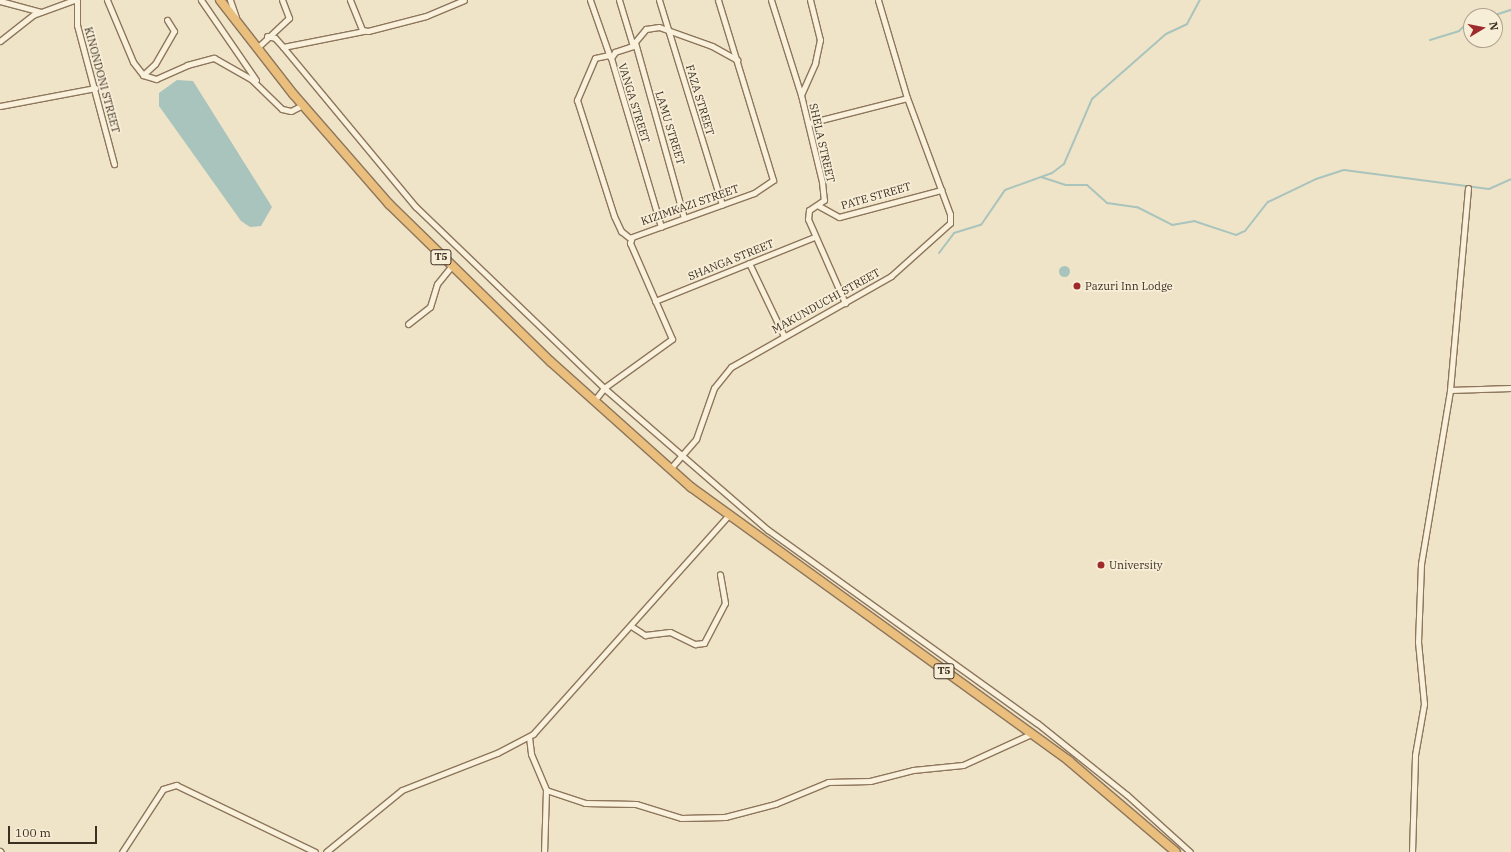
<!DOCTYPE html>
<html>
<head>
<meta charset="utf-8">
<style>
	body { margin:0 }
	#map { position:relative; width:1511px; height:852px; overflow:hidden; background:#f0e4c8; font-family:"IBM Plex Serif",serif }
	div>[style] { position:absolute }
	.water>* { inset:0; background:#a9c4bc }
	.round { border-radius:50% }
	.stream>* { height:2px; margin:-1px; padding:0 1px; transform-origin:1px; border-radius:1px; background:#a9c4bc }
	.roads { filter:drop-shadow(1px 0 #8d765c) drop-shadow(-1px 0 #8d765c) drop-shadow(0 1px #8d765c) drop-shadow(0 -1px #8d765c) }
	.minor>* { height:5px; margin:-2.5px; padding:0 2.5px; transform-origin:2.5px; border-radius:2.5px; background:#faf1dc }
	.trunk>* { height:8px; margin:-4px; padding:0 4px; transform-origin:4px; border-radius:4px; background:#eabe7c }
	.dots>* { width:11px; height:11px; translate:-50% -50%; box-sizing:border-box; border:2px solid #f7eed8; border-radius:50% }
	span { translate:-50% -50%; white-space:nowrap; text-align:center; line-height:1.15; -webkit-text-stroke:3.5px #f7eed8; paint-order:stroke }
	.shield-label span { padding:1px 3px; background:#f7eed8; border:1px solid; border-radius:3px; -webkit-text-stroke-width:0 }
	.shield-label { font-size:10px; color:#3d2e20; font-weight:700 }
	.street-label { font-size:11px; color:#3d2e20 }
	.poi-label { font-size:11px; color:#3d2e20 }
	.left { translate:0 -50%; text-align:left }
	.north { position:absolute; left:1463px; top:8px; width:40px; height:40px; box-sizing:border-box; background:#f7eed8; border:1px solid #ada18e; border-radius:50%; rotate:80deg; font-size:11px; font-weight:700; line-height:16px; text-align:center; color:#3d2e20 }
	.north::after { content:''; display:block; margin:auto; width:14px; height:18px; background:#9e2a2b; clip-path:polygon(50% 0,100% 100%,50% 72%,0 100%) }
	.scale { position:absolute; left:8px; top:826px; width:89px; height:18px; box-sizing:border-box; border:2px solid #3d2e20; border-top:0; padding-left:5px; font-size:12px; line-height:14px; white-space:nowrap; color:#3d2e20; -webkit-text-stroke:3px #f7eed8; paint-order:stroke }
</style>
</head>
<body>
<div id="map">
	<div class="water">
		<div style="clip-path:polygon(177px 80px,193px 81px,272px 207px,261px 226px,250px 227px,241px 221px,159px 106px,159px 93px)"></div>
		<div class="round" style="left:1058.5px;top:265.5px;width:11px;height:11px"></div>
	</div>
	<div class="stream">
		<div style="left:1492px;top:16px;width:20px;rotate:-18deg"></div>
		<div style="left:1430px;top:40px;width:30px;rotate:-17deg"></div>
		<div style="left:1459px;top:31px;width:10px;rotate:-45deg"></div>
		<div style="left:1466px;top:24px;width:5px;rotate:22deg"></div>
		<div style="left:1041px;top:177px;width:26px;rotate:18deg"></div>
		<div style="left:1066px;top:185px;width:21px"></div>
		<div style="left:1087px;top:185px;width:27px;rotate:42deg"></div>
		<div style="left:1107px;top:203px;width:30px;rotate:8deg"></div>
		<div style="left:1137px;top:207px;width:39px;rotate:27deg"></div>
		<div style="left:1172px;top:225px;width:22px;rotate:-10deg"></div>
		<div style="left:1194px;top:221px;width:44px;rotate:18.4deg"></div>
		<div style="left:1236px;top:235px;width:10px;rotate:-24deg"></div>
		<div style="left:1245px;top:231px;width:37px;rotate:-52deg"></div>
		<div style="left:1268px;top:202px;width:53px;rotate:-25.6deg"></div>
		<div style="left:1316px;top:179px;width:29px;rotate:-18deg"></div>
		<div style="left:1344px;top:170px;width:146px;rotate:7.5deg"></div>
		<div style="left:1489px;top:189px;width:24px;rotate:-24deg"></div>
		<div style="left:939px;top:253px;width:25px;rotate:-53deg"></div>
		<div style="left:954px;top:233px;width:28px;rotate:-17deg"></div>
		<div style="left:981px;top:225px;width:42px;rotate:-55.6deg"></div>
		<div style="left:1005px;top:190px;width:50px;rotate:-19.9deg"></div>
		<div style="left:1052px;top:173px;width:15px;rotate:-37deg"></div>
		<div style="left:1064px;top:164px;width:71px;rotate:-66.7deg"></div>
		<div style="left:1092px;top:99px;width:98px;rotate:-41.3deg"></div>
		<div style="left:1166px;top:34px;width:23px;rotate:-25deg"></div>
		<div style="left:1187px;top:24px;width:27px;rotate:-62deg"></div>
	</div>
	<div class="roads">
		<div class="minor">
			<div style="left:77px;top:0;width:25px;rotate:90deg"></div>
			<div style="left:77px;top:25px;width:144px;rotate:75.1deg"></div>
			<div style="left:107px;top:0;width:67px;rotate:67.2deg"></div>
			<div style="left:133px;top:62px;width:16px;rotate:52deg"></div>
			<div style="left:143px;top:75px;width:14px;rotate:17deg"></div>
			<div style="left:156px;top:79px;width:34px;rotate:-24deg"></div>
			<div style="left:187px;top:65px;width:28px;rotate:-15deg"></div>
			<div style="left:214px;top:58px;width:43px;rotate:29.6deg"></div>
			<div style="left:251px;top:79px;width:43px;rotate:44.1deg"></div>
			<div style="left:282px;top:109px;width:9px;rotate:13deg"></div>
			<div style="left:291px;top:111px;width:13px;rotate:-27deg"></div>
			<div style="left:201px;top:0;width:97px;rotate:55.5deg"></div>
			<div style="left:230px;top:0;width:18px;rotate:71deg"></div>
			<div style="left:350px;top:0;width:32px;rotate:68deg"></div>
			<div style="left:362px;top:30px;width:6px;rotate:9deg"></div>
			<div style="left:368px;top:31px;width:60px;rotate:-14.5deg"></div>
			<div style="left:426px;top:16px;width:41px;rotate:-22.8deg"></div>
			<div style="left:590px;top:0;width:60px;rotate:70.7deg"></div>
			<div style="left:619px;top:0;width:48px;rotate:73.1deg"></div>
			<div style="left:633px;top:46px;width:19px;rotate:162deg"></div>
			<div style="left:615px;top:52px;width:7px;rotate:124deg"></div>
			<div style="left:611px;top:58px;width:176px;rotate:73.5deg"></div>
			<div style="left:659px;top:0;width:214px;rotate:72.9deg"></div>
			<div style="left:771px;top:0;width:100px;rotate:72.5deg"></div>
			<div style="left:801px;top:95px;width:89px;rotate:76.4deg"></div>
			<div style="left:822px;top:182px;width:18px;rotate:84deg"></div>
			<div style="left:824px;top:200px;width:18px;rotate:146deg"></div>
			<div style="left:809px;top:210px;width:9px;rotate:96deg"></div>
			<div style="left:808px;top:219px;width:92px;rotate:66.2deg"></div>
			<div style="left:0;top:1px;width:42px;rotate:15deg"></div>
			<div style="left:267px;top:36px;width:8px;rotate:14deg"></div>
			<div style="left:275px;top:38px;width:12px;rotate:48deg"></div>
			<div style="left:283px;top:47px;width:208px;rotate:50.3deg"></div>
			<div style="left:416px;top:207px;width:261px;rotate:43.9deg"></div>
			<div style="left:604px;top:388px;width:217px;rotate:40.9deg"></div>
			<div style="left:768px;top:530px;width:331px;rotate:35.7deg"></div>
			<div style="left:1037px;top:723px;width:115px;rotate:38.7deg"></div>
			<div style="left:1127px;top:795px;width:85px;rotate:42.1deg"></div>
			<div style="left:0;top:41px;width:42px;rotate:-38.2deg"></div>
			<div style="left:33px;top:15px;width:44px;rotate:-20.1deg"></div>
			<div style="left:283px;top:47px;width:83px;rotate:-11.2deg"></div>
			<div style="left:257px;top:48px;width:44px;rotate:-43.2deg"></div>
			<div style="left:289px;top:18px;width:19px;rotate:-111deg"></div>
			<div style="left:609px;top:55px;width:14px;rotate:168deg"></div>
			<div style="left:595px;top:58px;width:46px;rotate:113.2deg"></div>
			<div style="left:577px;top:100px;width:122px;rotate:72.3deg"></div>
			<div style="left:614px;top:216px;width:17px;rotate:65deg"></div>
			<div style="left:621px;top:231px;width:13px;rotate:39deg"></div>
			<div style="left:143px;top:75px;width:16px;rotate:-43deg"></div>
			<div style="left:155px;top:64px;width:38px;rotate:-60deg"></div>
			<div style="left:174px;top:31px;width:13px;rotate:-122deg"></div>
			<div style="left:801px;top:95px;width:35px;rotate:-66deg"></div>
			<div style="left:815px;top:63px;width:24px;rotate:-78deg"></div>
			<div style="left:820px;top:40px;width:41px;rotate:-104deg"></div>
			<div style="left:0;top:106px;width:97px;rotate:-10.7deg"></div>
			<div style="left:809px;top:123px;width:101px;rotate:-14.3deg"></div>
			<div style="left:1468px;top:188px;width:203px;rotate:95.1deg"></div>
			<div style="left:1450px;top:390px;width:61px;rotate:-1.9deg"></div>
			<div style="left:819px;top:206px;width:23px;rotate:29deg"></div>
			<div style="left:839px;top:217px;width:106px;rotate:-14.8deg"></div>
			<div style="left:684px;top:218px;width:183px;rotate:-105.6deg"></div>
			<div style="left:635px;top:42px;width:17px;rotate:-50deg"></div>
			<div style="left:646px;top:29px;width:13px;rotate:-9deg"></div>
			<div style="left:659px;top:27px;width:56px;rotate:19.7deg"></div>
			<div style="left:712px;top:46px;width:29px;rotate:29deg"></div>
			<div style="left:749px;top:263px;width:81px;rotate:64.4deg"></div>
			<div style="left:655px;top:301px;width:171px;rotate:-21.9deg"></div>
			<div style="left:408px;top:324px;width:28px;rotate:-38deg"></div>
			<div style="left:430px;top:307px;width:24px;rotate:-73deg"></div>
			<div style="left:437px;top:284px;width:22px;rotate:-51deg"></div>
			<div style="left:594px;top:401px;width:16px;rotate:-52deg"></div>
			<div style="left:604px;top:388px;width:84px;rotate:-35.8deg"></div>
			<div style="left:672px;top:339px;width:105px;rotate:-113.6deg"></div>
			<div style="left:630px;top:243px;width:6px;rotate:-72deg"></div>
			<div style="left:632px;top:237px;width:130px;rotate:-19.8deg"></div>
			<div style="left:754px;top:193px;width:23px;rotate:-34deg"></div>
			<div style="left:773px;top:180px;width:188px;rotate:-107deg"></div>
			<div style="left:670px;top:469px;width:40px;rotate:-49deg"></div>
			<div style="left:696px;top:439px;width:54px;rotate:-70.6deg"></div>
			<div style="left:714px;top:388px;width:27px;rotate:-51deg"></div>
			<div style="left:731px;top:367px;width:184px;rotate:-29.6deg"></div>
			<div style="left:891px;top:276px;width:79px;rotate:-41.9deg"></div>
			<div style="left:950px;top:223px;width:9px;rotate:-90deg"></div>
			<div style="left:950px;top:214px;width:124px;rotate:-110.3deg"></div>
			<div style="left:907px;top:98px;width:102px;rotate:-106.5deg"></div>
			<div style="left:631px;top:626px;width:17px;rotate:33deg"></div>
			<div style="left:645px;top:635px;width:25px;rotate:-7deg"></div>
			<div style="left:670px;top:632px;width:28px;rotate:26deg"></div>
			<div style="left:695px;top:644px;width:9px;rotate:-6deg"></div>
			<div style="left:704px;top:643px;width:45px;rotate:-62.3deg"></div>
			<div style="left:725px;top:603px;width:29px;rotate:-100deg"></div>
			<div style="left:529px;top:737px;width:17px;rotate:83deg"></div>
			<div style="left:531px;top:754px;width:39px;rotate:67deg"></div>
			<div style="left:546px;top:790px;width:62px;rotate:91.8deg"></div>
			<div style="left:546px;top:790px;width:41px;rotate:18.4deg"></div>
			<div style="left:585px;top:803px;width:51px;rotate:1.1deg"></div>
			<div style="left:636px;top:804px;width:47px;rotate:17.3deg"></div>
			<div style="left:681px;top:818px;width:44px;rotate:-1.3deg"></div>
			<div style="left:725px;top:817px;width:52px;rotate:-14.6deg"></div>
			<div style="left:775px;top:804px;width:57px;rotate:-22.5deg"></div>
			<div style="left:828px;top:782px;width:42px;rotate:-1.4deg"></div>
			<div style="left:870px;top:781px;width:44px;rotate:-14.3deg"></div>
			<div style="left:913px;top:770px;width:50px;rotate:-5.7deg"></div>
			<div style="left:963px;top:765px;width:75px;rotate:-24.5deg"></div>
			<div style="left:0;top:851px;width:1px;rotate:45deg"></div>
			<div style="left:122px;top:852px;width:75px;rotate:-56.9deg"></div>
			<div style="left:163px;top:789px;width:14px;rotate:-17deg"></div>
			<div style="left:176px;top:785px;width:154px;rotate:25.7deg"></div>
			<div style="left:326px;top:852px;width:98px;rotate:-39.2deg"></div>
			<div style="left:402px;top:790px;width:102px;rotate:-21.3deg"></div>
			<div style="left:497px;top:753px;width:41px;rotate:-27.8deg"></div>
			<div style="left:533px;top:734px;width:292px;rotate:-48.2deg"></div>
			<div style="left:1412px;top:852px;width:97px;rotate:-88.2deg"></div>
			<div style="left:1415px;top:755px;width:52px;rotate:-80deg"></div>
			<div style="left:1424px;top:704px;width:62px;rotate:-95.5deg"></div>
			<div style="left:1418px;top:642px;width:78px;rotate:-87.8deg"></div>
			<div style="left:1421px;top:564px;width:176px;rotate:-80.5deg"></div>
		</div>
		<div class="trunk">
			<div style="left:220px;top:0;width:120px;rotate:52.1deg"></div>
			<div style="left:294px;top:95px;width:145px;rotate:48.9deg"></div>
			<div style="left:389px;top:204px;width:226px;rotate:44.3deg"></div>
			<div style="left:551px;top:362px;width:188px;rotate:41.8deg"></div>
			<div style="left:691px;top:487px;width:467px;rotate:35.9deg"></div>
			<div style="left:1069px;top:761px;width:140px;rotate:40.4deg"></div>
		</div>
	</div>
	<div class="dots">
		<div style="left:1077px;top:286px;background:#9e2a2b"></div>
		<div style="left:1101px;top:565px;background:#9e2a2b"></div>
	</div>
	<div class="shield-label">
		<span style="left:441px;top:257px">T5</span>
		<span style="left:944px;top:671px">T5</span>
	</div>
	<div class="street-label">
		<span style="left:102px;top:80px;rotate:75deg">KINONDONI STREET</span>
		<span style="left:700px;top:100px;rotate:73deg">FAZA STREET</span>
		<span style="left:634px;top:103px;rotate:73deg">VANGA STREET</span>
		<span style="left:670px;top:128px;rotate:73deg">LAMU STREET</span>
		<span style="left:822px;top:143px;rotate:77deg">SHELA STREET</span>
		<span style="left:876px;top:196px;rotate:-16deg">PATE STREET</span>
		<span style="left:690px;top:205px;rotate:-19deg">KIZIMKAZI STREET</span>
		<span style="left:731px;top:260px;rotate:-22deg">SHANGA STREET</span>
		<span style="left:826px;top:301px;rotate:-29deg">MAKUNDUCHI STREET</span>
	</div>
	<div class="poi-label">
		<span class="left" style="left:1085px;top:286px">Pazuri Inn Lodge</span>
		<span class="left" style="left:1109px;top:565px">University</span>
	</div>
	<div class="north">N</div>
	<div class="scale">100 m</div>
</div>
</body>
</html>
